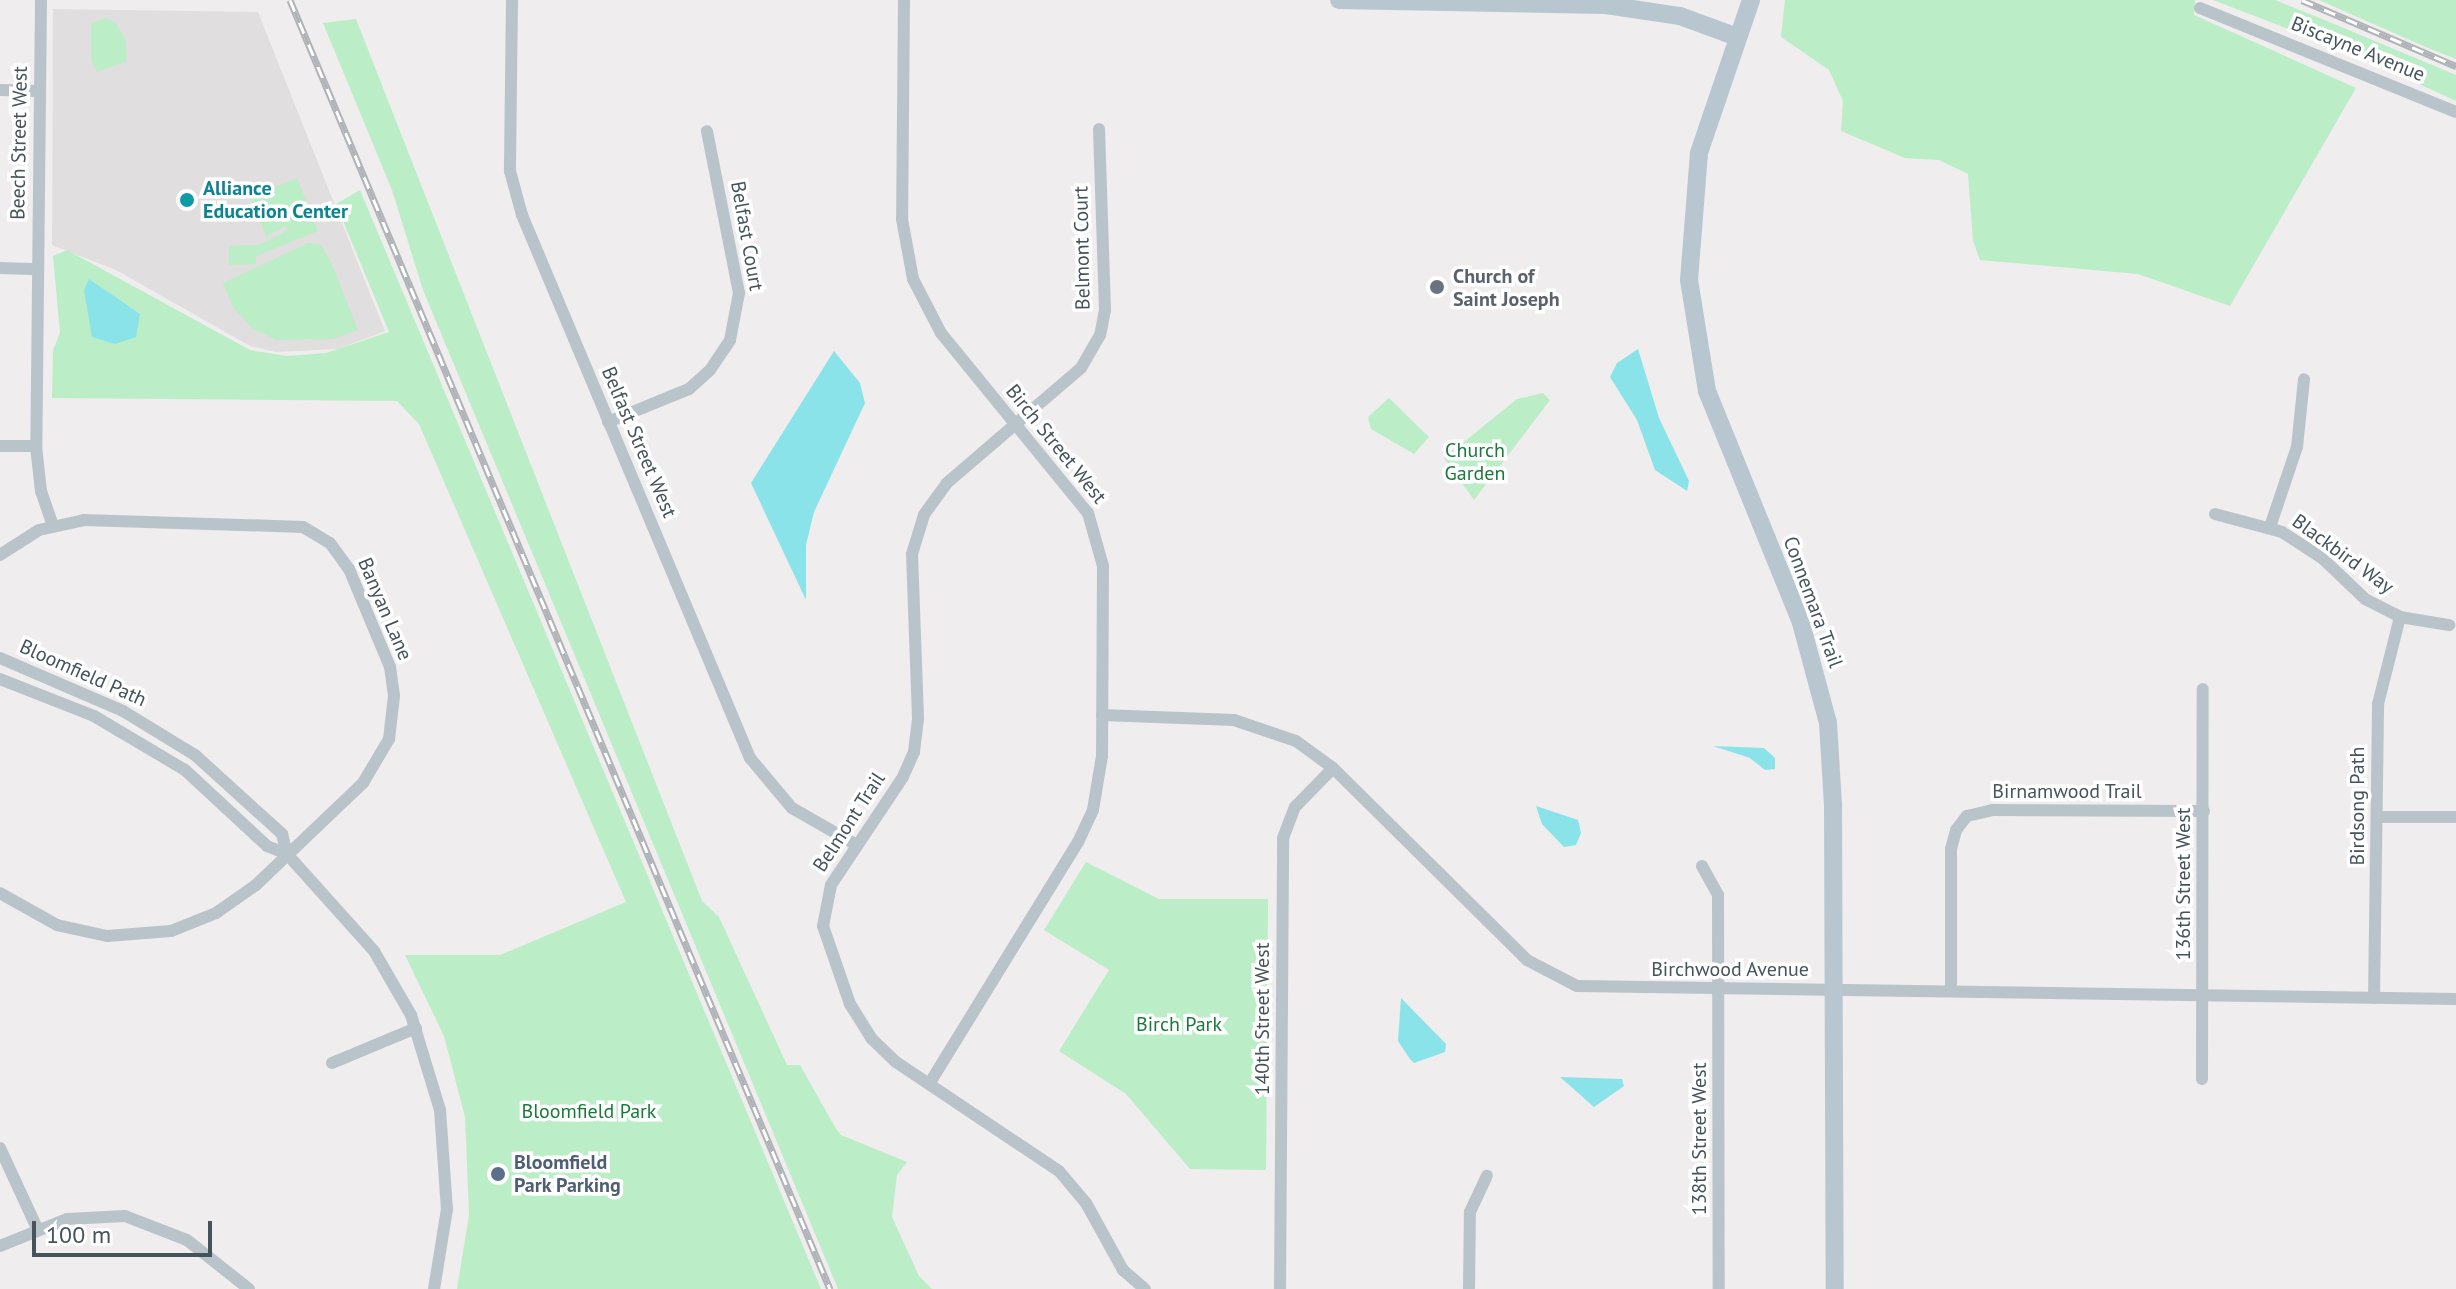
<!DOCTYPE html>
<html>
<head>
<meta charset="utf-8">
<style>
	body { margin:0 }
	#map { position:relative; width:2456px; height:1289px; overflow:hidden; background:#efeded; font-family:"PT Sans",sans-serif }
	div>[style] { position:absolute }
	.education>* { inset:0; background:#e0dedf }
	.green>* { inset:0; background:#bbedc7 }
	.water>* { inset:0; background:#89e3e9 }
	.street>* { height:12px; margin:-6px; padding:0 6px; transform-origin:6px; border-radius:6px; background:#b8c4ca }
	.secondary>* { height:18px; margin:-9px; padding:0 9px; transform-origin:9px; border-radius:9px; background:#b8c6cf }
	.rail>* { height:7px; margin-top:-3.5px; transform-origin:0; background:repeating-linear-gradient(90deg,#fff 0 12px,#afb3b7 0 24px); box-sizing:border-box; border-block:2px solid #afb3b7 }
	.dots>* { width:22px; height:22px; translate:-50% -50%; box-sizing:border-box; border:4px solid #fff; border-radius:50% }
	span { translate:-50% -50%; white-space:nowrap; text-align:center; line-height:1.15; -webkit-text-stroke:7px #fff; paint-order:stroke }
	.street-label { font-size:20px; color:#45535a }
	.culture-label { font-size:20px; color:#0d838f; font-weight:700 }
	.left { translate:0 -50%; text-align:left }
	.worship-label { font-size:20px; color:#5b616d; font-weight:700 }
	.park-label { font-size:20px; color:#18793b }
	.service-label { font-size:20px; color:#4e5e75; font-weight:700 }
	.scale { position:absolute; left:32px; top:1221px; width:180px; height:36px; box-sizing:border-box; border:4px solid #45535a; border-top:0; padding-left:10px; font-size:24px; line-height:28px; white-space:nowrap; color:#45535a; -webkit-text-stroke:6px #fff; paint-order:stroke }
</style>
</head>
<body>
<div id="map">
	<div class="education">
		<div style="clip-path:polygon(53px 9px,258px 12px,385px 331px,338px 349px,276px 352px,250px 346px,116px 270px,52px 245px)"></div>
	</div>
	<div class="green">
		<div style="clip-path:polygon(1785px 0,2195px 0,2194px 15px,2356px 88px,2230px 306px,2138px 274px,1980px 260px,1973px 241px,1968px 174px,1939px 160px,1905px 158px,1841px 131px,1843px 101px,1829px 70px,1781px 37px)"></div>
		<div style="clip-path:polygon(2213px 0,2275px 0,2327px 21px,2456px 75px,2456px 101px,2354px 54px)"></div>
		<div style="clip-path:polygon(2319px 0,2456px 0,2456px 59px,2428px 48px)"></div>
		<div style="clip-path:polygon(106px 18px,116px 23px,126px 41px,127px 61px,97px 72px,91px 59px,91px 23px)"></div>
		<div style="clip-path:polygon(356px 19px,702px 901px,719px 917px,787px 1065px,800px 1065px,835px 1127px,841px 1135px,907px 1162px,897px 1175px,892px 1217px,919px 1276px,932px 1289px,838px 1289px,423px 290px,392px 190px,323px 23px)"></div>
		<div style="clip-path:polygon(297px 178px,318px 231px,256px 256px,256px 264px,229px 265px,229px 246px,259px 245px,288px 230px,286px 226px,266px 236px,250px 197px)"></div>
		<div style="clip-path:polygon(360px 190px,821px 1289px,457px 1289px,469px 1215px,465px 1117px,444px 1036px,405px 955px,500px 955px,626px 902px,419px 424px,397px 401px,52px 398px,53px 350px,60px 333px,53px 256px,67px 250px,250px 350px,287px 356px,326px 353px,389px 332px,336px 204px)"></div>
		<div style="clip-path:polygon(308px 243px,320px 244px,331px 262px,358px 330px,333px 339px,276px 340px,252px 328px,233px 307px,223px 283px)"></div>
		<div style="clip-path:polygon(1543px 393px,1550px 400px,1474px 500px,1444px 458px,1517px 399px)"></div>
		<div style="clip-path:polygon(1389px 398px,1429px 437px,1414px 454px,1371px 429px,1368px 417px)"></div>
		<div style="clip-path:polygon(1086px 862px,1159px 899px,1268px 899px,1266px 1170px,1190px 1169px,1126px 1094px,1059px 1051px,1109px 970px,1044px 930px)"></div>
	</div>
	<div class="water">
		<div style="clip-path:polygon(89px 279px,140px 314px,136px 337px,115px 344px,92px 337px,84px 290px)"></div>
		<div style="clip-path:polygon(1638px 349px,1659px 418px,1689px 481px,1687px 491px,1655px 470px,1637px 420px,1610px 377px,1617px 363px)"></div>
		<div style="clip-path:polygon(834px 351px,860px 383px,865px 403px,814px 512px,806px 545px,806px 600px,751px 483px)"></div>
		<div style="clip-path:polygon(1713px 746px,1764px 748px,1775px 758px,1775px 769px,1765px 770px,1750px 758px)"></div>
		<div style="clip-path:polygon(1536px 806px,1578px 820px,1581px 833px,1576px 845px,1564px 847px,1542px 824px)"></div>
		<div style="clip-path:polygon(1401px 998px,1446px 1044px,1445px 1052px,1414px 1063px,1410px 1059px,1398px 1041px)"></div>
		<div style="clip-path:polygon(1560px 1077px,1622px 1079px,1624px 1086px,1594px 1107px)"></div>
	</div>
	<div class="street">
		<div style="left:41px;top:0;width:446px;rotate:90.6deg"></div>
		<div style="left:36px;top:446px;width:45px;rotate:83.7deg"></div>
		<div style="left:41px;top:491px;width:36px;rotate:71deg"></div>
		<div style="left:512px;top:0;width:171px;rotate:90.7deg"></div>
		<div style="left:510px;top:171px;width:46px;rotate:74.7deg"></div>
		<div style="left:522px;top:215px;width:589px;rotate:67.22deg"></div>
		<div style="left:750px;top:758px;width:65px;rotate:50deg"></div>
		<div style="left:792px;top:808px;width:73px;rotate:29.7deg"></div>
		<div style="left:904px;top:0;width:219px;rotate:90.5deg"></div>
		<div style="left:902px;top:219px;width:61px;rotate:79.6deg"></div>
		<div style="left:913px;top:279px;width:61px;rotate:62.6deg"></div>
		<div style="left:941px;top:333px;width:232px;rotate:50.8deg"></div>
		<div style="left:1088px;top:513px;width:55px;rotate:74.2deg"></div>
		<div style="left:1103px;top:566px;width:190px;rotate:90.3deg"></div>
		<div style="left:1102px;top:756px;width:55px;rotate:99.5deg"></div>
		<div style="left:1093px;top:810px;width:35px;rotate:115deg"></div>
		<div style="left:1078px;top:842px;width:283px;rotate:121.6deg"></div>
		<div style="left:2200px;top:8px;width:276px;rotate:22.1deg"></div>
		<div style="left:0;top:90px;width:40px;rotate:1.4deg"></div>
		<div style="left:1099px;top:129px;width:181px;rotate:88.1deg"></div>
		<div style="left:1105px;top:310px;width:25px;rotate:101deg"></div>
		<div style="left:1100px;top:335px;width:38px;rotate:120deg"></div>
		<div style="left:1081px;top:368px;width:177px;rotate:139.4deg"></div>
		<div style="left:947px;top:483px;width:39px;rotate:126deg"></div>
		<div style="left:924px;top:515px;width:41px;rotate:107.1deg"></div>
		<div style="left:912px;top:554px;width:165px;rotate:87.9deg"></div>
		<div style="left:918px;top:719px;width:33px;rotate:97deg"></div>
		<div style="left:914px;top:752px;width:27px;rotate:114deg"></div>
		<div style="left:903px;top:777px;width:130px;rotate:123.7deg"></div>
		<div style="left:831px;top:885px;width:42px;rotate:101deg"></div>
		<div style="left:823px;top:926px;width:83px;rotate:70.9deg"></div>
		<div style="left:850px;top:1004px;width:40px;rotate:58deg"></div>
		<div style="left:871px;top:1038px;width:35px;rotate:44deg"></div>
		<div style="left:896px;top:1062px;width:196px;rotate:33.8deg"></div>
		<div style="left:1059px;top:1171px;width:42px;rotate:49.8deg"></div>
		<div style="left:1086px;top:1203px;width:77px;rotate:61.1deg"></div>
		<div style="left:1123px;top:1270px;width:29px;rotate:41deg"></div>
		<div style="left:0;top:268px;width:38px;rotate:2deg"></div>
		<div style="left:608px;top:422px;width:87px;rotate:-22.2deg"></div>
		<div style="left:689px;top:389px;width:28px;rotate:-42deg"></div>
		<div style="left:710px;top:370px;width:36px;rotate:-56deg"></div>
		<div style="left:730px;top:340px;width:48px;rotate:-79.2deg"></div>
		<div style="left:739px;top:293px;width:165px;rotate:-101.2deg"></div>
		<div style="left:0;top:446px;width:36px"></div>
		<div style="left:2215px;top:514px;width:69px;rotate:15deg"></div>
		<div style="left:2282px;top:532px;width:48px;rotate:33deg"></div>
		<div style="left:2322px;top:558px;width:59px;rotate:43.6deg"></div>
		<div style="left:2365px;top:599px;width:39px;rotate:27deg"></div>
		<div style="left:2400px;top:617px;width:50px;rotate:9.3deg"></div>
		<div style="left:2270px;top:527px;width:84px;rotate:-71.4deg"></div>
		<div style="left:2297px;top:447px;width:68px;rotate:-84.1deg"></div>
		<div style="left:0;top:555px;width:46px;rotate:-32.7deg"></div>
		<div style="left:39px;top:530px;width:46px;rotate:-12.5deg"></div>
		<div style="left:84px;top:520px;width:219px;rotate:1.8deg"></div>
		<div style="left:303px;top:527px;width:31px;rotate:31deg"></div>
		<div style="left:330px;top:543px;width:32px;rotate:54deg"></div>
		<div style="left:349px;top:569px;width:106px;rotate:67.3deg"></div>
		<div style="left:390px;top:667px;width:29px;rotate:82deg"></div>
		<div style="left:394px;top:696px;width:43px;rotate:96.6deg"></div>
		<div style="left:389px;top:739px;width:51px;rotate:120.6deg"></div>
		<div style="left:363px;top:783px;width:148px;rotate:136.4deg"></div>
		<div style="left:256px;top:885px;width:49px;rotate:145deg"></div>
		<div style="left:216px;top:913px;width:48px;rotate:158.2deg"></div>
		<div style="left:171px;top:931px;width:64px;rotate:175.5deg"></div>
		<div style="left:107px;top:936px;width:51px;rotate:-167.6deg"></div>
		<div style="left:57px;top:925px;width:65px;rotate:-150.7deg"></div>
		<div style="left:0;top:658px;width:134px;rotate:23.3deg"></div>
		<div style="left:123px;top:711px;width:84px;rotate:31.4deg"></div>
		<div style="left:195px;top:755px;width:118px;rotate:42.2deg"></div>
		<div style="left:282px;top:834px;width:21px;rotate:76deg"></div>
		<div style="left:0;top:679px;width:101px;rotate:21.5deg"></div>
		<div style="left:94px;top:716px;width:106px;rotate:30.7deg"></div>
		<div style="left:185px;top:770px;width:112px;rotate:42.8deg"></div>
		<div style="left:267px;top:846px;width:22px;rotate:22deg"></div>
		<div style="left:287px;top:854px;width:130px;rotate:48.1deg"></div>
		<div style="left:374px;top:951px;width:74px;rotate:60deg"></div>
		<div style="left:411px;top:1015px;width:99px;rotate:73deg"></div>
		<div style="left:440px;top:1110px;width:99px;rotate:86deg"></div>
		<div style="left:447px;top:1209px;width:81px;rotate:99.2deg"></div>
		<div style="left:1102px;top:715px;width:132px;rotate:2.2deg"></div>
		<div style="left:1234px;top:720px;width:65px;rotate:18.7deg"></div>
		<div style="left:1296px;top:741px;width:46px;rotate:36.1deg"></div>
		<div style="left:1333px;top:768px;width:273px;rotate:44.7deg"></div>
		<div style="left:1527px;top:960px;width:56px;rotate:27.5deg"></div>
		<div style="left:1577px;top:986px;width:879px;rotate:0.85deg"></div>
		<div style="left:2377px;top:817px;width:79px"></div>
		<div style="left:1702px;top:866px;width:33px;rotate:61deg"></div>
		<div style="left:1718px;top:895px;width:394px;rotate:89.9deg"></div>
		<div style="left:1951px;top:991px;width:142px;rotate:-90deg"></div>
		<div style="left:1951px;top:849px;width:20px;rotate:-75deg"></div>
		<div style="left:1956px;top:830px;width:18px;rotate:-52deg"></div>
		<div style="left:1967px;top:816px;width:26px;rotate:-13deg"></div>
		<div style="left:1992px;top:810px;width:212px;rotate:0.3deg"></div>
		<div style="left:2374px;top:998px;width:294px;rotate:-89.2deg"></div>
		<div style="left:2378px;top:704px;width:90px;rotate:-75.8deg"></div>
		<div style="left:332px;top:1063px;width:91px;rotate:-22.6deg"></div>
		<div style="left:2202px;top:1079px;width:390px;rotate:-89.9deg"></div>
		<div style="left:0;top:1148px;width:88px;rotate:65.2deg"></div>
		<div style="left:0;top:1246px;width:72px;rotate:-21.9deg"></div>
		<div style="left:67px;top:1219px;width:58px;rotate:-3deg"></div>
		<div style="left:125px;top:1216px;width:66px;rotate:21.2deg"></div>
		<div style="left:187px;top:1240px;width:79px;rotate:38.3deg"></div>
		<div style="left:1280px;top:1289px;width:451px;rotate:-89.6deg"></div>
		<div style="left:1283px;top:838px;width:33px;rotate:-69deg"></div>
		<div style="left:1295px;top:807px;width:54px;rotate:-45.7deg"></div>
		<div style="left:1469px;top:1289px;width:77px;rotate:-89.3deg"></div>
		<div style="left:1470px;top:1212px;width:40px;rotate:-65deg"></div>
	</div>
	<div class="secondary">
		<div style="left:1339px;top:0;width:267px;rotate:1.1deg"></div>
		<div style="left:1606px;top:5px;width:75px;rotate:8.5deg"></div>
		<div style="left:1680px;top:16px;width:61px;rotate:20.2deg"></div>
		<div style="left:1751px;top:0;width:162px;rotate:108.8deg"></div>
		<div style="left:1699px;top:153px;width:127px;rotate:94.5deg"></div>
		<div style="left:1689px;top:280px;width:112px;rotate:80.8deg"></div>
		<div style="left:1707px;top:391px;width:250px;rotate:67.9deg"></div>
		<div style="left:1801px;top:623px;width:104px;rotate:74.9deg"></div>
		<div style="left:1828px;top:723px;width:82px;rotate:86.5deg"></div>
		<div style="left:1833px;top:805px;width:484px;rotate:89.8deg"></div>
	</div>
	<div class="rail">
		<div style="left:290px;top:0;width:1398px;rotate:67.27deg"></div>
		<div style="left:2302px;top:0;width:168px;rotate:23.2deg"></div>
	</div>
	<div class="dots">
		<div style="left:187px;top:200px;background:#0f9aa8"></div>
		<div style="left:1437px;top:287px;background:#6b7280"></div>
		<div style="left:498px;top:1174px;background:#5c6f8a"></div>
	</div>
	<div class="street-label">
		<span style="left:2358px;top:49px;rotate:22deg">Biscayne Avenue</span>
		<span style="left:19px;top:143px;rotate:-89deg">Beech Street West</span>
		<span style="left:747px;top:236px;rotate:80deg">Belfast Court</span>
		<span style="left:1082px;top:248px;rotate:-91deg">Belmont Court</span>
		<span style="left:639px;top:442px;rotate:67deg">Belfast Street West</span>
		<span style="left:1056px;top:444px;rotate:51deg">Birch Street West</span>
		<span style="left:2343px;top:554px;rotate:36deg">Blackbird Way</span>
		<span style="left:1813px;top:602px;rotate:70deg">Connemara Trail</span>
		<span style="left:385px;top:609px;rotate:67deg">Banyan Lane</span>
		<span style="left:83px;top:673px;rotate:24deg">Bloomfield Path</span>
		<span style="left:2067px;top:791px">Birnamwood Trail</span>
		<span style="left:2357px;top:806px;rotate:-90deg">Birdsong Path</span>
		<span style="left:849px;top:822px;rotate:-57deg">Belmont Trail</span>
		<span style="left:2183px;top:884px;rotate:-90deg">136th Street West</span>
		<span style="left:1730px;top:969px">Birchwood Avenue</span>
		<span style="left:1262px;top:1019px;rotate:-90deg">140th Street West</span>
		<span style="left:1699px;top:1139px;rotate:-90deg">138th Street West</span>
	</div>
	<div class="culture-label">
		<span class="left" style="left:203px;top:200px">Alliance<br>Education Center</span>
	</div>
	<div class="worship-label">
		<span class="left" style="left:1453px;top:288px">Church of<br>Saint Joseph</span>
	</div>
	<div class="park-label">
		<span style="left:1475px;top:462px">Church<br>Garden</span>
		<span style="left:1179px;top:1024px">Birch Park</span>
		<span style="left:589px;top:1111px">Bloomfield Park</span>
	</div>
	<div class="service-label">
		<span class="left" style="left:514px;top:1174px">Bloomfield<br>Park Parking</span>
	</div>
	<div class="scale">100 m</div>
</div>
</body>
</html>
